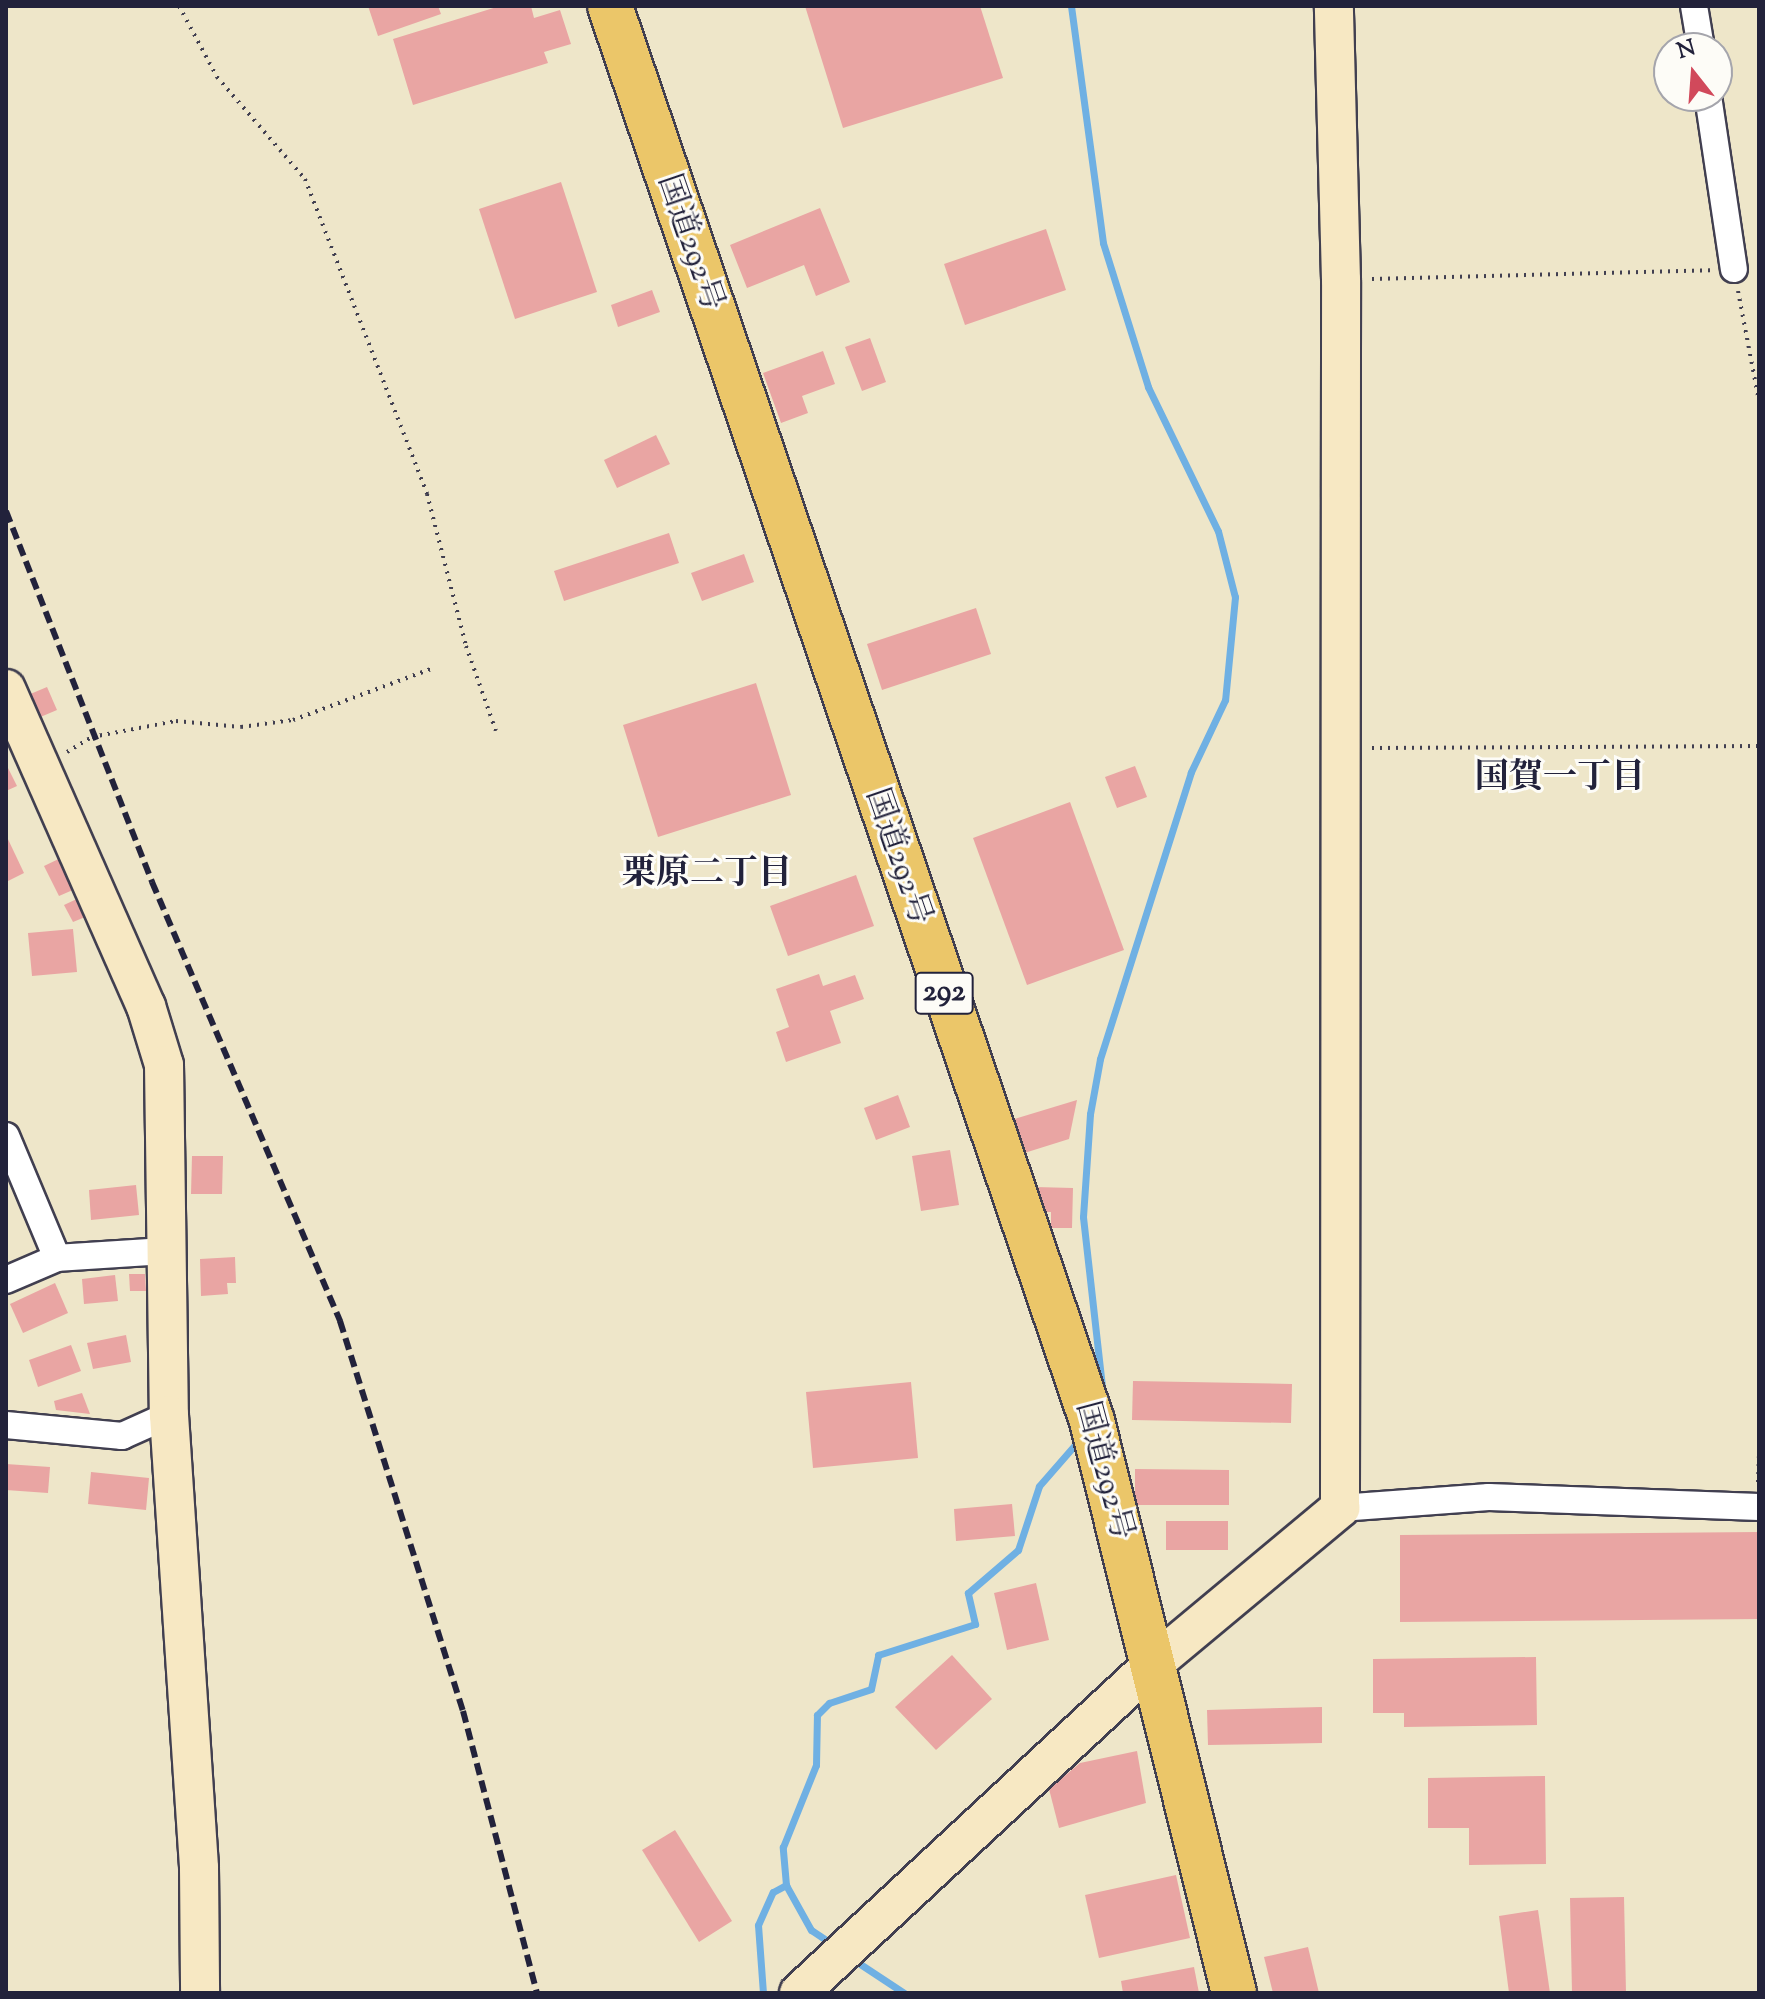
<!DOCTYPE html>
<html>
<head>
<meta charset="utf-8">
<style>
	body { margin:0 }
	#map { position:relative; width:1765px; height:1999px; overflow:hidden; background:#eee6c9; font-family:"Sorts Mill Goudy","Noto Serif JP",serif }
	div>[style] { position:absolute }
	.stream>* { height:7px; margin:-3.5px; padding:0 3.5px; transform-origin:3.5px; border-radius:3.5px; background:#6fb0e3 }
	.building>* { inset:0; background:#e9a5a3 }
	.path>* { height:4px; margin-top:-2px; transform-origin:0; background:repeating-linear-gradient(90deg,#413f50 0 2px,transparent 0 8px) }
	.roads { filter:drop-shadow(2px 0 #413f50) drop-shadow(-2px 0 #413f50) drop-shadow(0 2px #413f50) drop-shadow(0 -2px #413f50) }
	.street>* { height:26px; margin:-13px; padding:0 13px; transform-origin:13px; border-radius:13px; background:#fff }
	.secondary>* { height:38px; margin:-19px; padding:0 19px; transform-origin:19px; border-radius:19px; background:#f7e8c3 }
	.highway>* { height:44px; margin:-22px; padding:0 22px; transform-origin:22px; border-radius:22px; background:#ebc669 }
	.rail>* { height:6px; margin-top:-3px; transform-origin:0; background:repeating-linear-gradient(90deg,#22223b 0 12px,transparent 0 18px) }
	span { translate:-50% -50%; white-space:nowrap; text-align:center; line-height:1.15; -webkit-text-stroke:6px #fdfcf7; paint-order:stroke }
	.shield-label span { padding:2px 6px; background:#fdfcf7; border:2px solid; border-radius:6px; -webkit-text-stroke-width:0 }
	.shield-label { font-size:30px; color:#22223b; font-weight:700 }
	.street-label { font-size:32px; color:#22223b }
	.neighbourhood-label { font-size:34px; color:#22223b; font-weight:700 }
	.frame { position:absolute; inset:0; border:8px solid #22223b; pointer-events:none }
	.north { position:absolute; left:1653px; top:32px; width:80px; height:80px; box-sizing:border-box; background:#fdfcf7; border:2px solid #a5a5ac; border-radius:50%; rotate:343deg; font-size:22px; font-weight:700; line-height:32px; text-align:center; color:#22223b }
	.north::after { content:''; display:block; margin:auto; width:28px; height:36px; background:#d1495b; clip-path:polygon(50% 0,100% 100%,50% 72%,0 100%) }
</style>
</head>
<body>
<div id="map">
	<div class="stream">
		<div style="left:1071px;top:6px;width:239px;rotate:82.3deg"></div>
		<div style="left:1103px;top:243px;width:151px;rotate:72.6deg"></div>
		<div style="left:1148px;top:387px;width:160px;rotate:64.1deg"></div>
		<div style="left:1218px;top:531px;width:68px;rotate:75.6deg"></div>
		<div style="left:1235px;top:597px;width:103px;rotate:95.5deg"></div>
		<div style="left:1225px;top:700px;width:80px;rotate:115.3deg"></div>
		<div style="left:1191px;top:772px;width:301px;rotate:107.6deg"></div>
		<div style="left:1100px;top:1059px;width:56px;rotate:100.3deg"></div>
		<div style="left:1090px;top:1114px;width:103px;rotate:93.9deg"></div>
		<div style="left:1083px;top:1217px;width:187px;rotate:83.6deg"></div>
		<div style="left:835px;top:1946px;width:29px;rotate:-146deg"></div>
		<div style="left:811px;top:1930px;width:51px;rotate:-119.1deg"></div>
		<div style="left:786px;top:1885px;width:38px;rotate:-95deg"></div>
		<div style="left:783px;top:1847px;width:88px;rotate:-68.1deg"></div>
		<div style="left:816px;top:1765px;width:50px;rotate:-88.9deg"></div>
		<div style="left:817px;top:1715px;width:17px;rotate:-45deg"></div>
		<div style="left:829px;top:1703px;width:44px;rotate:-18.4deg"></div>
		<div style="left:871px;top:1689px;width:35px;rotate:-78deg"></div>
		<div style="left:878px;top:1655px;width:102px;rotate:-17.7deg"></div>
		<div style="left:975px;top:1624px;width:32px;rotate:-103deg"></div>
		<div style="left:968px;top:1593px;width:66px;rotate:-40.7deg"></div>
		<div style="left:1018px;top:1550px;width:67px;rotate:-71.8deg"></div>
		<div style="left:1039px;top:1486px;width:62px;rotate:-48.9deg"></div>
		<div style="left:851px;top:1958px;width:64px;rotate:33.4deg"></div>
		<div style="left:763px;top:1993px;width:68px;rotate:-94.2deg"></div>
		<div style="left:758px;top:1925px;width:36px;rotate:-66deg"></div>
		<div style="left:773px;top:1892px;width:15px;rotate:-28deg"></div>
	</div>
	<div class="building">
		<div style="clip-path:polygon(368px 6px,438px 6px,441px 14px,378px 36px)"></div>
		<div style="clip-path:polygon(500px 6px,531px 6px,534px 18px,560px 10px,571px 44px,544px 52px,548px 63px,413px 105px,393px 39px)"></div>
		<div style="clip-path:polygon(805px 6px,980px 6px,1003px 78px,843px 128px)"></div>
		<div style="clip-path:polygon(561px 182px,597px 292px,515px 319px,479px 209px)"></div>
		<div style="clip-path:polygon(820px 208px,850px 282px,816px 296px,804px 265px,747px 288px,730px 245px)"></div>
		<div style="clip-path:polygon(1046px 229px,1066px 290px,965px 325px,944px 264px)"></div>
		<div style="clip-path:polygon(652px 290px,660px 312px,618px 327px,611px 305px)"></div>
		<div style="clip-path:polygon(870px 338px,886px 382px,862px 391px,845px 347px)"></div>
		<div style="clip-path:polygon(823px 351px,835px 384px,802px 396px,808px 413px,781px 423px,763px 373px)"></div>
		<div style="clip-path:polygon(656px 435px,670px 464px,617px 488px,604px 460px)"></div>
		<div style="clip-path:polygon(669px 533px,679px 563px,564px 601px,554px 571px)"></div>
		<div style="clip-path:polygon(744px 554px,754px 582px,702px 601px,691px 573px)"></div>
		<div style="clip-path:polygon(976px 608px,991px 654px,882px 690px,867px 644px)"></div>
		<div style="clip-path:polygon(756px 683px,791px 795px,658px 837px,623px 725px)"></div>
		<div style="clip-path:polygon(47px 687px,57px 710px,38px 718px,28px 695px)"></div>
		<div style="clip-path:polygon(6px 764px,17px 786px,6px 791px)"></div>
		<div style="clip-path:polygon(1135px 766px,1147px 797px,1117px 808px,1105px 777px)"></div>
		<div style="clip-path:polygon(1070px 802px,1124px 950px,1027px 985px,973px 838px)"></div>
		<div style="clip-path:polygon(6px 835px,24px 873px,6px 882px)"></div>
		<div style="clip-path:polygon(67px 855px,82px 886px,59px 896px,44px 866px)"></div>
		<div style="clip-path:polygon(856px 875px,874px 926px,788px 956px,770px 906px)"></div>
		<div style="clip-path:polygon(81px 897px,90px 915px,73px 922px,64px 905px)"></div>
		<div style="clip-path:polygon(73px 929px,77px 972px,32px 976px,28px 933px)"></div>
		<div style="clip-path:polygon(819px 974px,823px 986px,855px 975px,864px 999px,830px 1011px,841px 1043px,786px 1062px,776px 1032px,789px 1027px,776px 989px)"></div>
		<div style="clip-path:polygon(898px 1095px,910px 1127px,876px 1140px,864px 1108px)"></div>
		<div style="clip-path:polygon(1077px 1100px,1069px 1139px,1018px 1155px,1008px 1121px)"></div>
		<div style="clip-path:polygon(950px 1150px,959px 1205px,921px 1211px,912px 1156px)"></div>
		<div style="clip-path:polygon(192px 1156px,223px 1156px,222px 1194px,191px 1194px)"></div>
		<div style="clip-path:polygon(136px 1185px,139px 1215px,91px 1220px,89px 1190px)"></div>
		<div style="clip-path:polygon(1035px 1187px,1073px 1188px,1072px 1228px,1051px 1228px,1051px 1212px,1035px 1212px)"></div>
		<div style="clip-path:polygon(235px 1257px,236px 1283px,227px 1283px,228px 1294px,201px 1296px,200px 1259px)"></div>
		<div style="clip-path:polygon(129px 1274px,145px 1274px,146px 1291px,130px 1291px)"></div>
		<div style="clip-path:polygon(115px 1275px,118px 1301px,84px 1304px,82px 1279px)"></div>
		<div style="clip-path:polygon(55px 1283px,68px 1313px,23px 1333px,10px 1304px)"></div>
		<div style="clip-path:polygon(126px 1335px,131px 1362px,93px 1369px,87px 1343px)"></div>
		<div style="clip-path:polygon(71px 1345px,81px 1371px,38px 1387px,29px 1360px)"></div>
		<div style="clip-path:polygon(1133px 1381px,1292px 1384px,1291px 1423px,1132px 1420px)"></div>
		<div style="clip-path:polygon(911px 1382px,918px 1458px,813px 1468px,806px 1392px)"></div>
		<div style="clip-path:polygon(82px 1393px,90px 1414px,56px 1410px,54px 1401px)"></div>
		<div style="clip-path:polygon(6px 1464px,50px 1467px,48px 1493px,6px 1490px)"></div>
		<div style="clip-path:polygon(1135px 1469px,1229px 1470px,1229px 1505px,1135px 1505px)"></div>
		<div style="clip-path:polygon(91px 1472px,149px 1478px,146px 1510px,88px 1504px)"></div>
		<div style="clip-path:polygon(1012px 1504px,1015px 1536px,956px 1541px,954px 1509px)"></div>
		<div style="clip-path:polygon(1166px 1521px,1228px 1521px,1228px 1550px,1166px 1550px)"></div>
		<div style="clip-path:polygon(1759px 1532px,1759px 1619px,1400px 1622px,1400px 1535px)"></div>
		<div style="clip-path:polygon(1036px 1583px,1049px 1640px,1007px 1650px,994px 1593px)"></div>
		<div style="clip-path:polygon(952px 1655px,992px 1699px,936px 1750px,895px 1707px)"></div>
		<div style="clip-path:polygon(1536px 1657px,1537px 1725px,1404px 1727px,1404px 1713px,1373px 1713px,1373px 1659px)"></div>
		<div style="clip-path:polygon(1322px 1707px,1322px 1743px,1208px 1745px,1207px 1710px)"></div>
		<div style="clip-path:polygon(1137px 1751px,1146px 1803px,1059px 1828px,1049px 1789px,1080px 1763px)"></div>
		<div style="clip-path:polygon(1545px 1776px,1546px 1864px,1469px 1865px,1469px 1828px,1428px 1828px,1428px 1778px)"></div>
		<div style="clip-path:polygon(675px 1830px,732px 1921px,699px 1942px,642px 1850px)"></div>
		<div style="clip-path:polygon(1176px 1875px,1190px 1938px,1099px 1958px,1085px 1895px)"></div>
		<div style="clip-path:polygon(1624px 1897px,1626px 1993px,1572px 1993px,1570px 1898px)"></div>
		<div style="clip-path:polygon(1538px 1910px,1550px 1993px,1509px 1993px,1499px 1916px)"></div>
		<div style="clip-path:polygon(1308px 1947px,1319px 1993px,1273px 1993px,1264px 1957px)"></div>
		<div style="clip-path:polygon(1194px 1967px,1199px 1993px,1123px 1993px,1121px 1981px)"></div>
	</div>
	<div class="path">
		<div style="left:179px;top:6px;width:81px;rotate:61.8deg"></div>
		<div style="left:217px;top:77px;width:135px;rotate:49.2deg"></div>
		<div style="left:305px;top:179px;width:338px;rotate:68.8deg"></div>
		<div style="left:427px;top:494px;width:157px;rotate:75.6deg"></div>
		<div style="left:466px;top:646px;width:90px;rotate:70.6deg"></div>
		<div style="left:1372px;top:279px;width:339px;rotate:-1.5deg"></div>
		<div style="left:1738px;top:291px;width:112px;rotate:79.2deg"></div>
		<div style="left:1372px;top:748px;width:387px;rotate:-0.3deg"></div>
		<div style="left:67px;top:752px;width:29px;rotate:-31deg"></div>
		<div style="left:92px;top:737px;width:86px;rotate:-10.8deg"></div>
		<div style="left:176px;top:721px;width:65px;rotate:5.3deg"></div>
		<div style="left:241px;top:727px;width:52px;rotate:-7.7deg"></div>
		<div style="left:293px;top:720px;width:147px;rotate:-20.3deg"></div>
		<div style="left:1758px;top:1482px;width:34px;rotate:-88deg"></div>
	</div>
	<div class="roads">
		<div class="street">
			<div style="left:1694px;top:6px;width:43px;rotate:80.5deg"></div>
			<div style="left:1708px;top:96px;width:175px;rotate:81.5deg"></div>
			<div style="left:6px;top:1136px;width:132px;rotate:67.3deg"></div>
			<div style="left:57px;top:1258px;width:56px;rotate:156.7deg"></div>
			<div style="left:57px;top:1258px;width:107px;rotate:-3.7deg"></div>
			<div style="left:6px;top:1425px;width:117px;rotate:5.4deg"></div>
			<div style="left:122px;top:1436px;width:51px;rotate:-24.1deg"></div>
			<div style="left:1340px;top:1508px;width:149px;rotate:-4.2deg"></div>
			<div style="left:1489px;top:1497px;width:270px;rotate:2.1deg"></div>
		</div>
		<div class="secondary">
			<div style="left:6px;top:689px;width:347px;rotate:66.2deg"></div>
			<div style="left:146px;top:1006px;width:62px;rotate:73deg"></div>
			<div style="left:164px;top:1065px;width:350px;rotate:89.2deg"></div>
			<div style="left:169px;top:1415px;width:454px;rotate:86.2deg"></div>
			<div style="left:199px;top:1868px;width:125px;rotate:89.5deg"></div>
			<div style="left:799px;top:1993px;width:483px;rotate:-42.9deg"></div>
			<div style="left:1153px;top:1664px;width:244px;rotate:-39.8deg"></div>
			<div style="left:1340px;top:1508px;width:1228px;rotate:-89.95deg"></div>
			<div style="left:1341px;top:280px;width:274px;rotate:-91.5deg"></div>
		</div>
		<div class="highway">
			<div style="left:610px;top:6px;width:1495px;rotate:71.19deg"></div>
			<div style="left:1092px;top:1421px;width:589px;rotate:76.06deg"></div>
		</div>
	</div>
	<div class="rail">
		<div style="left:6px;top:511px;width:399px;rotate:68.5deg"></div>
		<div style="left:152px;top:882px;width:478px;rotate:66.8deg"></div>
		<div style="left:340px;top:1321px;width:409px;rotate:72.5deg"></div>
		<div style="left:463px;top:1711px;width:292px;rotate:75.3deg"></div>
	</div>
	<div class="shield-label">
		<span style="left:944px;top:993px">292</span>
	</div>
	<div class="street-label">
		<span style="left:689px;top:243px;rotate:71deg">国道292号</span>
		<span style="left:897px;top:857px;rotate:71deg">国道292号</span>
		<span style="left:1103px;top:1471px;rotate:75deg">国道292号</span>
	</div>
	<div class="neighbourhood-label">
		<span style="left:1560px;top:779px">国賀一丁目</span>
		<span style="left:707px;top:875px">栗原二丁目</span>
	</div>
	<div class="frame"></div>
	<div class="north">N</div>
</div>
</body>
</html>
